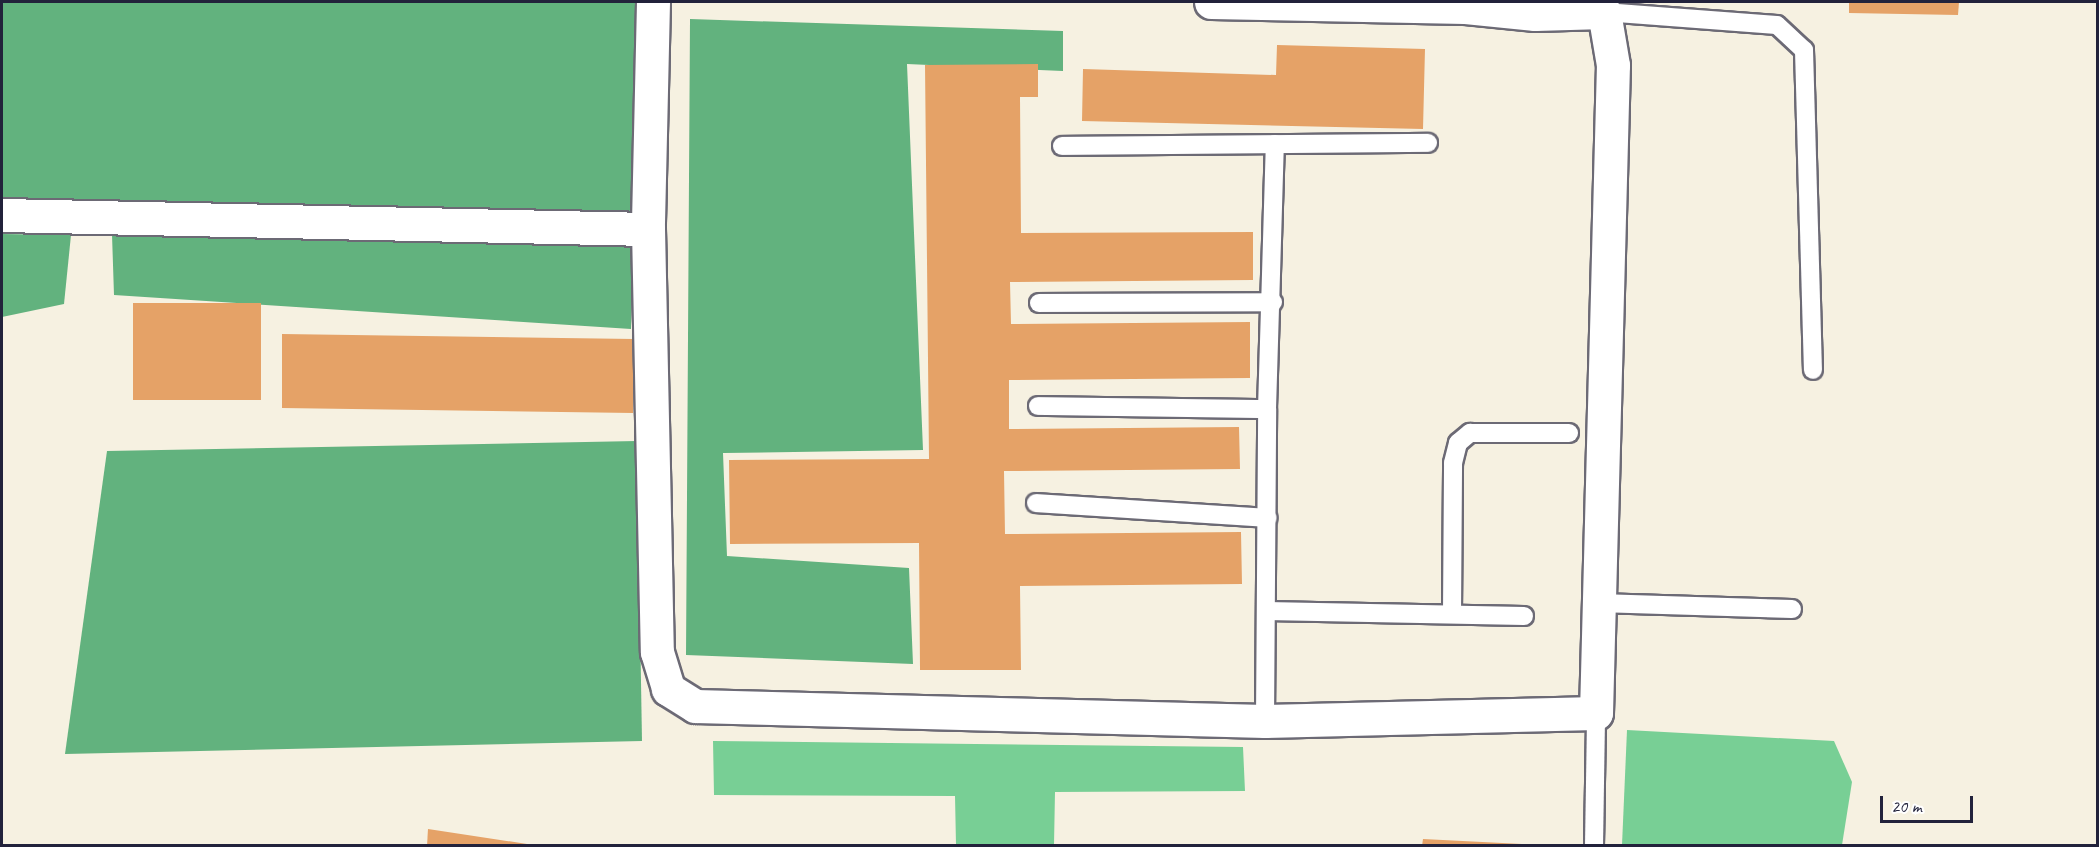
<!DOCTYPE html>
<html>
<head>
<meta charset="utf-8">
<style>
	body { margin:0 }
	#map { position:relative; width:2099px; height:847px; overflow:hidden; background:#f6f1e1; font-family:Caveat,sans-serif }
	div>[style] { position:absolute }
	.green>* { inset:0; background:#78cf95 }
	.forest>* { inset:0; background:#62b27e }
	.building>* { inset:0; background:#e5a267 }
	.roads { filter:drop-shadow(2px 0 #6c6a75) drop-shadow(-2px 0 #6c6a75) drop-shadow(0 2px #6c6a75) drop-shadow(0 -2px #6c6a75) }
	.lane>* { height:18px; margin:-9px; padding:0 9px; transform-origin:9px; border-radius:9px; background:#fff }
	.street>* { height:33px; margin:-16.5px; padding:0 16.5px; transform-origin:16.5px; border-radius:16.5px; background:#fff }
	span { translate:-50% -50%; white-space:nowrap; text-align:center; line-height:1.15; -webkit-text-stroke:6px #fff; paint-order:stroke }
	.frame { position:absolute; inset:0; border:3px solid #22223b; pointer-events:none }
	.scale { position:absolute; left:1880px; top:796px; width:93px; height:27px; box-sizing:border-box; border:3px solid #22223b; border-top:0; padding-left:8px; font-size:18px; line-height:21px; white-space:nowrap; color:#22223b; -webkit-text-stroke:4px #fff; paint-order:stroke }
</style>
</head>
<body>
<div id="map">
	<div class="green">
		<div style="clip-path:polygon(1627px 730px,1834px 741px,1852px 782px,1842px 845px,1622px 845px)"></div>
		<div style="clip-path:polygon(713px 741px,1243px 747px,1245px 791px,1055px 792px,1054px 845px,956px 845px,955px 796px,714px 795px)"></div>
	</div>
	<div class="forest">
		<div style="clip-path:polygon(2px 2px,640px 2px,631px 329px,114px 295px,111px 204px,2px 203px)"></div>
		<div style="clip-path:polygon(690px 19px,1063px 31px,1063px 71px,907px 64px,923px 450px,723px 453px,727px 556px,909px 568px,913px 664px,686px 655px)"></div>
		<div style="clip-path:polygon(2px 234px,71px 235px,64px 304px,2px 317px)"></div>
		<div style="clip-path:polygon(637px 441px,642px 741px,65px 754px,107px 451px)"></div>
	</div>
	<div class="building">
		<div style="clip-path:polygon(1849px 2px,1959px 2px,1958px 15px,1849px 13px)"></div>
		<div style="clip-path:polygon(1277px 45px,1425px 49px,1423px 129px,1082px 121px,1083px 69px,1276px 75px)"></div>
		<div style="clip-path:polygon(1038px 64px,1038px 97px,1020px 97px,1021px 233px,1253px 232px,1253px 280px,1010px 282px,1011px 324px,1250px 322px,1250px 378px,1009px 380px,1009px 429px,1239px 427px,1240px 469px,1004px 471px,1005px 534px,1241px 532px,1242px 584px,1020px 586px,1021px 670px,920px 670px,919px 543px,730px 544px,729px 460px,929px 459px,925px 65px)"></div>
		<div style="clip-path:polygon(133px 303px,261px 303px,261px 400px,133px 400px)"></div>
		<div style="clip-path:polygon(282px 334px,634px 339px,633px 413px,282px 408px)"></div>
		<div style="clip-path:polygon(428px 829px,527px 844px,527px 846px,427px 846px)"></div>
		<div style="clip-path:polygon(1423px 839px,1522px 844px,1522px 846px,1422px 846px)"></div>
	</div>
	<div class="roads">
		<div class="lane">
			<div style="left:1604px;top:12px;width:173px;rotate:4.3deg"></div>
			<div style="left:1777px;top:25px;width:37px;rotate:43deg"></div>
			<div style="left:1804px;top:50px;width:320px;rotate:88.4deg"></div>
			<div style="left:1062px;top:146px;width:366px;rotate:-0.5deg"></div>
			<div style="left:1039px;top:303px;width:234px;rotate:-0.2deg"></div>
			<div style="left:1038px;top:406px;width:229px;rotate:0.8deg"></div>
			<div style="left:1036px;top:503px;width:232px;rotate:3.7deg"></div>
			<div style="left:1598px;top:603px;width:194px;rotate:1.8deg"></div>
			<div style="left:1266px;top:611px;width:258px;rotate:1.1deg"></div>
			<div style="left:1452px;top:614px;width:151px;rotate:-89.6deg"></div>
			<div style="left:1453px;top:463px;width:21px;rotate:-76deg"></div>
			<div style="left:1458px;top:443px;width:16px;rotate:-40deg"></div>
			<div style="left:1470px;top:433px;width:99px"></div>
			<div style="left:1265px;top:721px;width:312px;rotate:-89.6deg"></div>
			<div style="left:1267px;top:409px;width:265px;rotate:-88.3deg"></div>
			<div style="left:1594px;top:846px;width:133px;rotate:-89.1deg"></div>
		</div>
		<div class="street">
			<div style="left:653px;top:2px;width:227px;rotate:91.3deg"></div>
			<div style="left:648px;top:229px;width:423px;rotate:88.8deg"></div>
			<div style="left:657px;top:652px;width:39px;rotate:73deg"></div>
			<div style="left:668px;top:689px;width:32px;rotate:32deg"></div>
			<div style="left:695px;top:706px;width:570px;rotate:1.51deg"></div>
			<div style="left:1265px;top:721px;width:331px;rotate:-1.4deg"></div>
			<div style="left:1596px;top:713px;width:648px;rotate:-88.5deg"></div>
			<div style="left:1613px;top:65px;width:54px;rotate:-99.6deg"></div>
			<div style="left:1604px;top:12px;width:69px;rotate:178.3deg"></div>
			<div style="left:1535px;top:14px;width:70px;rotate:-174.3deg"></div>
			<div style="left:1465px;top:7px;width:254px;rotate:-178.9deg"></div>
			<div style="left:2px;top:215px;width:646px;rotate:1.24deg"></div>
		</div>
	</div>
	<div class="frame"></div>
	<div class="scale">20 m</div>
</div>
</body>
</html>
